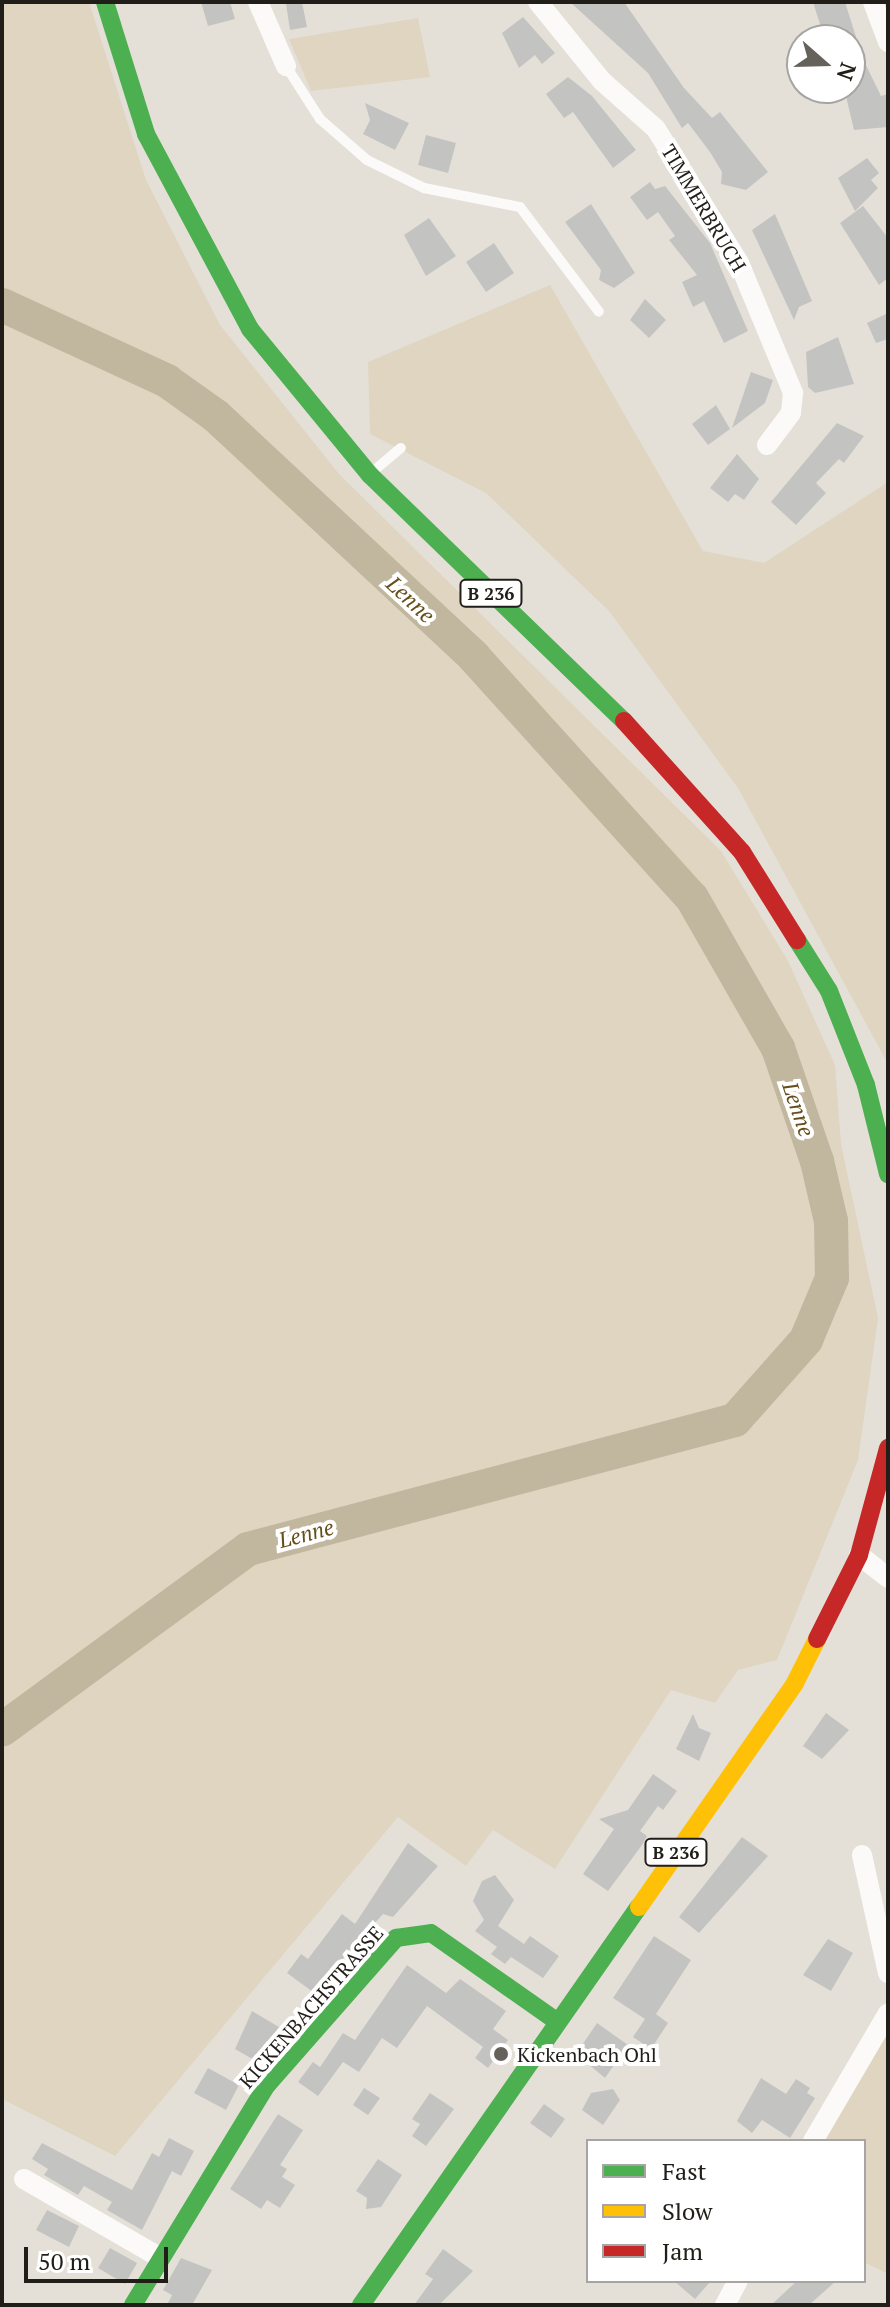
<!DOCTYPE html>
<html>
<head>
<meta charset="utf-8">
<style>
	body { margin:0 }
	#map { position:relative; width:890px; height:2307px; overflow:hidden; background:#e4e0d8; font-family:"PT Serif",serif }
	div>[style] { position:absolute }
	.green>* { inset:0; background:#dfd5c0 }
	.river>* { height:34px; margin:-17px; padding:0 17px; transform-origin:17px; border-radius:17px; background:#c1b69e }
	.building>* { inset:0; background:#c3c4c2 }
	.lane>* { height:10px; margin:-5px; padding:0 5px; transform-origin:5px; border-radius:5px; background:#fbfaf9 }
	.street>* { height:20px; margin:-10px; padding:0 10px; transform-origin:10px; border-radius:10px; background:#fbfaf9 }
	.fast>* { height:18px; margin:-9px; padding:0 9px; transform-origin:9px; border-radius:9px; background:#4caf50 }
	.slow>* { height:18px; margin:-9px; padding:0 9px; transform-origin:9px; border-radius:9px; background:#ffc107 }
	.jam>* { height:18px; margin:-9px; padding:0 9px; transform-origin:9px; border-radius:9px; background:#c62828 }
	.dots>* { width:22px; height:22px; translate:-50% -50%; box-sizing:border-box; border:4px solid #fff; border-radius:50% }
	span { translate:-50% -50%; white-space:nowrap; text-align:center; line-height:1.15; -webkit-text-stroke:8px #fff; paint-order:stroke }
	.shield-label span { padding:2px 6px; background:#fff; border:2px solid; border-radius:6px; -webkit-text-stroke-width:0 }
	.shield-label { font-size:18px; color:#211e19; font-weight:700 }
	.street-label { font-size:20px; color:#211e19 }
	.poi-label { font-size:20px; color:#211e19 }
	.left { translate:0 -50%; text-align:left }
	.water-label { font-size:22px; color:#654e19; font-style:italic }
	.frame { position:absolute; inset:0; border:4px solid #211e19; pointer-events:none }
	.legend { position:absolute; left:586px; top:2139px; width:280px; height:144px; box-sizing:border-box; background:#fff; border:2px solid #a6a5a3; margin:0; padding:10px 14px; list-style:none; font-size:24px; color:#211e19 }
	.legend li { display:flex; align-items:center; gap:16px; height:40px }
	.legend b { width:40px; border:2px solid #a6a5a3 }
	.north { position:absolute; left:786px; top:24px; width:80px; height:80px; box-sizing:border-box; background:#fff; border:2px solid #a6a5a3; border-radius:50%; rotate:110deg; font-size:22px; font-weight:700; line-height:32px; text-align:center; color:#211e19 }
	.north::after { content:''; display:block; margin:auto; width:28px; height:36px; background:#65625c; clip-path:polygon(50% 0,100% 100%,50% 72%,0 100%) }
	.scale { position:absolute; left:24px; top:2247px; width:144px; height:36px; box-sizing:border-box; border:4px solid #211e19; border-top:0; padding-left:10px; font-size:24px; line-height:28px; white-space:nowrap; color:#211e19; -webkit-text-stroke:6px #fff; paint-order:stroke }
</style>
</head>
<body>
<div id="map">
	<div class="green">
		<div style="clip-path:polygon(2px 2px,89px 2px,146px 180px,220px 325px,339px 474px,721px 851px,788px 961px,835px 1065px,841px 1144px,878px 1318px,858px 1460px,777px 1660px,738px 1670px,715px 1703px,671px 1690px,555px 1869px,493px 1830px,466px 1866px,398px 1817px,115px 2156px,2px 2099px)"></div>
		<div style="clip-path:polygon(418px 18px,430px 77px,311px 91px,289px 39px)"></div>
		<div style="clip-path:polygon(550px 285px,703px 551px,764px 563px,888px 482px,888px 1064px,738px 788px,609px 611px,486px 493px,370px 434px,368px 362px)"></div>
		<div style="clip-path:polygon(888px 2031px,888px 2274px,864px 2262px,864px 2141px,825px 2141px)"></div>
	</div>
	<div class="river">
		<div style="left:2px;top:305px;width:182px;rotate:24.7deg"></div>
		<div style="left:167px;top:381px;width:60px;rotate:35.5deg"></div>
		<div style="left:216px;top:416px;width:353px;rotate:43deg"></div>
		<div style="left:474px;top:657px;width:325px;rotate:47.9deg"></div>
		<div style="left:692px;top:898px;width:173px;rotate:60.2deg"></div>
		<div style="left:778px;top:1048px;width:120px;rotate:71deg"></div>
		<div style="left:817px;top:1161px;width:62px;rotate:76.9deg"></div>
		<div style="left:831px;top:1221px;width:57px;rotate:89deg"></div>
		<div style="left:832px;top:1278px;width:67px;rotate:112.8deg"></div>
		<div style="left:806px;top:1340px;width:107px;rotate:131.6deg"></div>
		<div style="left:735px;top:1420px;width:504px;rotate:165.16deg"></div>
		<div style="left:248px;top:1549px;width:305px;rotate:143.7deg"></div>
	</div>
	<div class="building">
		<div style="clip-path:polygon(201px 2px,230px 2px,235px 19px,208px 26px)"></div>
		<div style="clip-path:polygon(302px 2px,307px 27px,290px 30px,286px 4px)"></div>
		<div style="clip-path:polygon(570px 2px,624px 2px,684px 88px,712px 118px,720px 112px,768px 172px,746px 190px,721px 184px,722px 172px,710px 152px,688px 123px,682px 128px,648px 73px)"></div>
		<div style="clip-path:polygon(813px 2px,845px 2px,863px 59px,881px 96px,888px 94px,888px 127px,854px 130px,844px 88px,850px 88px,850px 40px,825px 40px)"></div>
		<div style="clip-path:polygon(523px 17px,555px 53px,542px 64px,535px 55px,519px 68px,502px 33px)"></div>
		<div style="clip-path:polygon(568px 77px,592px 96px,636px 150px,613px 168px,573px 112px,564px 118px,546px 94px)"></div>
		<div style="clip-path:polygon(365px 103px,409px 123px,395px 150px,363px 134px,370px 120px)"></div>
		<div style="clip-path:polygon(426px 135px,456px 143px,448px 173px,418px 165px)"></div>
		<div style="clip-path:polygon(867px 158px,879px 173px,871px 180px,878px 188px,855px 211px,838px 178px)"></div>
		<div style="clip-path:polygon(650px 182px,655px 189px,665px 186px,710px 243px,748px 331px,724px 343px,704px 301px,693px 307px,682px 282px,697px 275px,669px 240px,675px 236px,658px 212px,647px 220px,630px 197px)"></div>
		<div style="clip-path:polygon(591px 204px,635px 273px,614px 288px,599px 280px,601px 270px,565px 222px)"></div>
		<div style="clip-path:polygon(863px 206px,888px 238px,888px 278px,879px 285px,840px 223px)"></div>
		<div style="clip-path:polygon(775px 214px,812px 301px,799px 307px,794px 320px,752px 230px)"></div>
		<div style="clip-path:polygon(429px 218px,456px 256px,426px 276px,404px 235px)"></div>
		<div style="clip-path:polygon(494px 243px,514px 273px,486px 292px,466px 262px)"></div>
		<div style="clip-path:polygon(645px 299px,666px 320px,649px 338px,630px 320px)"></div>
		<div style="clip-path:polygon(888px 313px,888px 339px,876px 343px,867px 323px)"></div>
		<div style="clip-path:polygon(838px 337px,854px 384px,815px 393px,808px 387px,806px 352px)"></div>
		<div style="clip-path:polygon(751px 372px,773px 380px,765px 403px,732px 428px)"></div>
		<div style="clip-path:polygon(716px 405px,730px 429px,708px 445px,692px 424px)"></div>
		<div style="clip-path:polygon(837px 423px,864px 436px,844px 463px,839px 459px,816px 483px,826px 493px,796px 525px,771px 502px)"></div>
		<div style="clip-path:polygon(737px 454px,759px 479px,744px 500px,735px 494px,728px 502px,710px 488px)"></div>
		<div style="clip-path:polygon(826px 1713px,849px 1730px,822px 1759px,803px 1746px)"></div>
		<div style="clip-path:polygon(693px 1714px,699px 1728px,711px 1733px,699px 1761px,676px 1749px)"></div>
		<div style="clip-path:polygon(653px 1774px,677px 1791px,663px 1810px,658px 1806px,640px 1831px,647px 1836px,642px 1845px,608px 1891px,583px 1874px,614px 1829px,599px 1819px,628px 1810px)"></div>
		<div style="clip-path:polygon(742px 1837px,768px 1856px,699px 1933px,679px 1917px)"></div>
		<div style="clip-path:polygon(408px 1843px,438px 1866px,393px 1917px,383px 1914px,313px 1992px,287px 1973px,301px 1954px,308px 1959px,342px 1914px,355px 1924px)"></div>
		<div style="clip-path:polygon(495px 1875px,514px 1900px,498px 1926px,524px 1944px,530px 1936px,559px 1956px,543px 1978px,511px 1957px,505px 1964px,491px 1954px,497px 1947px,475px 1931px,484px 1920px,473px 1901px,482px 1881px)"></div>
		<div style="clip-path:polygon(654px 1936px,691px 1960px,656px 2014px,668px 2023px,651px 2049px,633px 2037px,645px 2019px,613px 1998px)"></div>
		<div style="clip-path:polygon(828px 1939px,853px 1953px,831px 1991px,803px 1975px)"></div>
		<div style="clip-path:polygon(407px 1965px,446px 1993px,460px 1979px,506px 2011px,493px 2029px,508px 2040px,488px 2068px,475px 2058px,483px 2047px,427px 2006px,397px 2048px,382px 2038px,359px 2072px,343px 2062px,318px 2096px,298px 2082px,313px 2062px,320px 2067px,343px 2033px,355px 2040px)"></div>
		<div style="clip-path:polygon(252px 2011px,279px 2027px,256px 2061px,235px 2049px)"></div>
		<div style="clip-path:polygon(597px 2023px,628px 2045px,605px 2078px,576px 2054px)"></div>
		<div style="clip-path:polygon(208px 2068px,239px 2085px,226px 2110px,194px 2093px)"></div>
		<div style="clip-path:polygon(761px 2078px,786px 2094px,796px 2079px,810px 2088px,807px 2093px,815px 2098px,790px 2138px,762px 2120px,752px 2133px,737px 2121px)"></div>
		<div style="clip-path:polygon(364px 2088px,380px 2098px,368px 2115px,353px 2105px)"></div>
		<div style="clip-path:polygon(613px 2089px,620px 2100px,603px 2125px,582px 2110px,591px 2093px)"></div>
		<div style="clip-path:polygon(430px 2093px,454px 2109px,426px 2146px,412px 2136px,420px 2124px,412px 2119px)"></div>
		<div style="clip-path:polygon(544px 2104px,565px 2119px,551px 2138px,530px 2123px)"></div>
		<div style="clip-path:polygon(278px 2114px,303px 2130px,280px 2165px,287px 2169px,282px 2177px,295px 2185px,280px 2208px,267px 2200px,261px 2209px,230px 2189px)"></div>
		<div style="clip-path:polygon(169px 2138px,194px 2151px,181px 2176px,172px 2171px,142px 2230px,107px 2210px,112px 2202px,84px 2186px,78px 2195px,44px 2175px,48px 2169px,32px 2159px,42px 2143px,132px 2190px,152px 2153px,159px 2157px)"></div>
		<div style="clip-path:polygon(378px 2159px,402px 2175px,381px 2207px,366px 2209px,367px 2198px,356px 2191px)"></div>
		<div style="clip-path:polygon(47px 2210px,79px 2226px,69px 2247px,36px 2230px)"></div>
		<div style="clip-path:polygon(110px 2248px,137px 2263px,125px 2284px,98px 2268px)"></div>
		<div style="clip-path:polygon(443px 2249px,473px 2271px,439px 2305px,414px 2305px,433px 2279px,425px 2274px)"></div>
		<div style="clip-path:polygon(181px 2258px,212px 2270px,192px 2305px,167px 2305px,172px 2295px,163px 2290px)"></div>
		<div style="clip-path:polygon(674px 2281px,711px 2281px,695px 2299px)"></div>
		<div style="clip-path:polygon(797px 2281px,836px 2281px,809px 2305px,771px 2305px)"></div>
	</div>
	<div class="lane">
		<div style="left:286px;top:66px;width:63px;rotate:57.3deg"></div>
		<div style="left:320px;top:119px;width:62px;rotate:41.1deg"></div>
		<div style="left:367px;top:160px;width:64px;rotate:26.2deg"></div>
		<div style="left:424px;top:188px;width:98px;rotate:11.2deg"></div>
		<div style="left:520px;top:207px;width:131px;rotate:53deg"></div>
		<div style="left:371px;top:473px;width:39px;rotate:-40deg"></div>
	</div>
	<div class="street">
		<div style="left:258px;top:2px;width:70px;rotate:66.4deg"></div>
		<div style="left:538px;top:2px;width:102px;rotate:51deg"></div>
		<div style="left:602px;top:81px;width:72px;rotate:41.6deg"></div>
		<div style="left:656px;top:129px;width:158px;rotate:58.2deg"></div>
		<div style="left:739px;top:263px;width:141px;rotate:67.4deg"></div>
		<div style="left:793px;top:393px;width:20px;rotate:96deg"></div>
		<div style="left:791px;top:413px;width:40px;rotate:127deg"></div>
		<div style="left:873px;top:2px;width:43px;rotate:69.4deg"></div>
		<div style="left:859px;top:1555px;width:37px;rotate:38deg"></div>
		<div style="left:862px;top:1855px;width:121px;rotate:77.6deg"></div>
		<div style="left:813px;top:2141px;width:148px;rotate:-59.6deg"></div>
		<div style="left:24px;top:2179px;width:156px;rotate:30deg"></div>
		<div style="left:725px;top:2305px;width:27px;rotate:-62deg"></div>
	</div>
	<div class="fast">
		<div style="left:105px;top:2px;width:138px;rotate:72.7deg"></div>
		<div style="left:146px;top:134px;width:221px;rotate:61.9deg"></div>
		<div style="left:250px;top:329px;width:189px;rotate:50.6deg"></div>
		<div style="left:370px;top:475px;width:354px;rotate:44.1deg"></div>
		<div style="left:797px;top:940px;width:60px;rotate:57.9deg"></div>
		<div style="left:829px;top:991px;width:101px;rotate:68.5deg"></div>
		<div style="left:866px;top:1085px;width:92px;rotate:76.1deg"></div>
		<div style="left:133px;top:2305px;width:258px;rotate:-58.7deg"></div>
		<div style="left:267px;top:2085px;width:196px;rotate:-48.7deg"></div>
		<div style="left:396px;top:1938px;width:35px;rotate:-8deg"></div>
		<div style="left:431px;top:1933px;width:153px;rotate:35.1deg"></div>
		<div style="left:361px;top:2305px;width:485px;rotate:-55.1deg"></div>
	</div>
	<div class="slow">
		<div style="left:639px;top:1907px;width:273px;rotate:-55.1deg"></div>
		<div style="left:795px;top:1683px;width:49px;rotate:-63.4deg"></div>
	</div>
	<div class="jam">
		<div style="left:624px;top:721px;width:176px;rotate:48deg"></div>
		<div style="left:742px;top:852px;width:104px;rotate:58deg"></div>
		<div style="left:817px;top:1639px;width:94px;rotate:-63.4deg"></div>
		<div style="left:859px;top:1555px;width:111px;rotate:-74.8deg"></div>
	</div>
	<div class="dots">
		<div style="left:501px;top:2054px;background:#65625c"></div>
	</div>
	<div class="shield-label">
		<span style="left:491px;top:593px">B 236</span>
		<span style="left:676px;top:1852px">B 236</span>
	</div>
	<div class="street-label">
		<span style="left:704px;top:208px;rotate:59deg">TIMMERBRUCH</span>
		<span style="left:311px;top:2007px;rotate:-49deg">KICKENBACHSTRASSE</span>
	</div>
	<div class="poi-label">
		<span class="left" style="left:517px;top:2054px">Kickenbach Ohl</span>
	</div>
	<div class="water-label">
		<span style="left:411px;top:599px;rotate:43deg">Lenne</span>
		<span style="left:799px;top:1109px;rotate:71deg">Lenne</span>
		<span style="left:306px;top:1533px;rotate:-15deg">Lenne</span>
	</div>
	<div class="frame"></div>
	<ul class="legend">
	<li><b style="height:10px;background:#4caf50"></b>Fast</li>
	<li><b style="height:10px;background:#ffc107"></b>Slow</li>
	<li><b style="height:10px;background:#c62828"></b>Jam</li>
	</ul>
	<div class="north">N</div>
	<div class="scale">50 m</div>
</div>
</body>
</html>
